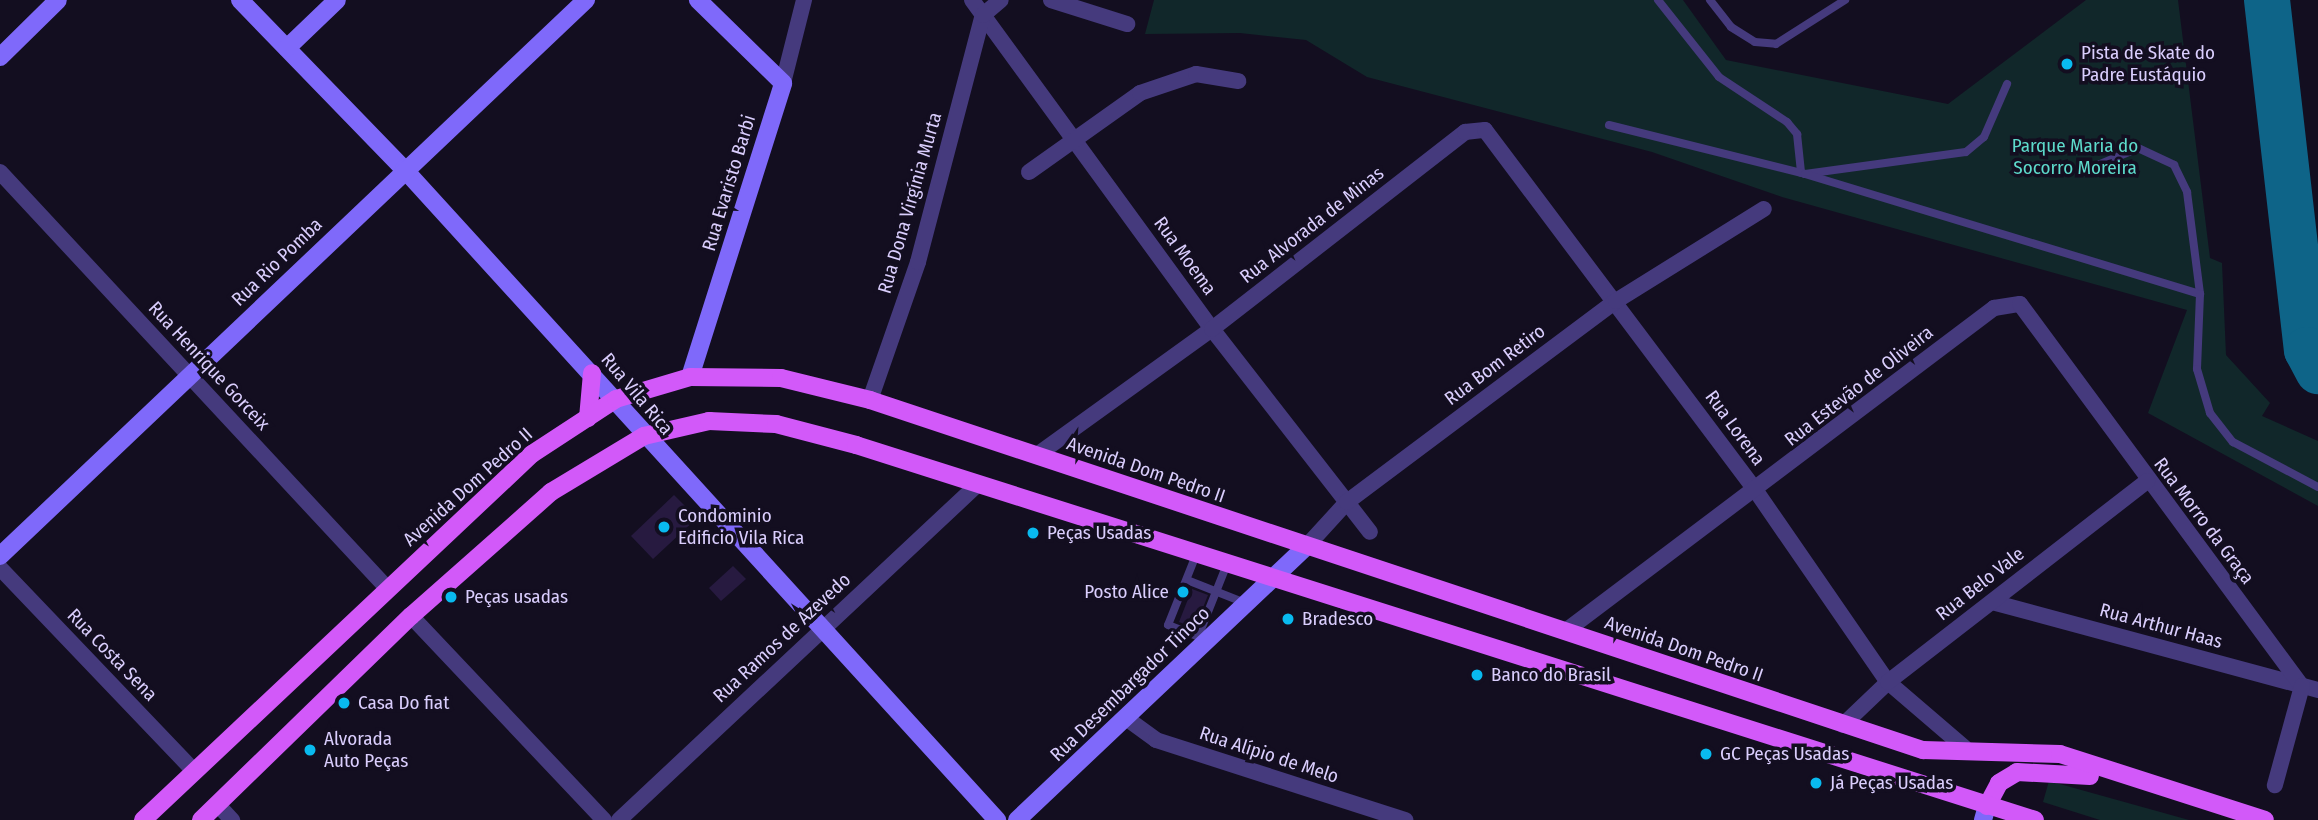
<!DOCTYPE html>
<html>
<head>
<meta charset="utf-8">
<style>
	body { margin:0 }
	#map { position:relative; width:2318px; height:820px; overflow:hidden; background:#130e20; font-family:"Fira Sans Condensed",sans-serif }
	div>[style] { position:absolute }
	.green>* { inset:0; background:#11272a }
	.taxiway>* { height:46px; margin:-23px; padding:0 23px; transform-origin:23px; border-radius:23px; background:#0e6488 }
	.building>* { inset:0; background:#271a40 }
	.lane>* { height:8px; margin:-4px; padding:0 4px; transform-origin:4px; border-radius:4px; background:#453a7d }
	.street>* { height:16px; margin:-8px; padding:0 8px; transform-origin:8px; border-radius:8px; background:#453a7d }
	.secondary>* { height:18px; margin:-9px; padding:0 9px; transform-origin:9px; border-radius:9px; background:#7f69fa }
	.primary>* { height:18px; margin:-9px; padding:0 9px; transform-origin:9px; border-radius:9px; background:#d259f9 }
	.dots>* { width:19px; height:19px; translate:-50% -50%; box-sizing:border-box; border:4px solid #130e20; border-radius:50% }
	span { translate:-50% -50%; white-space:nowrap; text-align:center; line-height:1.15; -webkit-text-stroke:7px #130e20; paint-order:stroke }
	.poi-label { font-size:19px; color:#dacefd }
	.left { translate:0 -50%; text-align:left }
	.right { translate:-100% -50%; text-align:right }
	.park-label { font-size:19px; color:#5ddacb }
	.street-label { font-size:19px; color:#dacefd }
</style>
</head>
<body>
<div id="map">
	<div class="green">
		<div style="clip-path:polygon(1154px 0,1683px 0,1726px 60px,1948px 104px,2086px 0,2178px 0,2210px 258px,2222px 263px,2226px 355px,2270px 403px,2262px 416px,2318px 441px,2318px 506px,2148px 413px,2187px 310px,1782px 197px,1652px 152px,1367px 77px,1306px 40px,1240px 33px,1145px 34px)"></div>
		<div style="clip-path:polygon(2049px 781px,2189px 820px,2100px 820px,2043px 802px)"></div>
	</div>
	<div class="taxiway">
		<div style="left:2267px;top:0;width:352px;rotate:83.5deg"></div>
		<div style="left:2307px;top:350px;width:24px;rotate:62deg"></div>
	</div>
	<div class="building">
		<div style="clip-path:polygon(674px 495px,697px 518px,653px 559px,631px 536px)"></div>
		<div style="clip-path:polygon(733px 566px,746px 579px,721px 601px,709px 588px)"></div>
		<div style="clip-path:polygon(1192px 589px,1208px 595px,1195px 628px,1179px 622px)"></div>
	</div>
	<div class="lane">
		<div style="left:1658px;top:0;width:98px;rotate:51.6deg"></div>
		<div style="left:1719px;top:77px;width:82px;rotate:33.5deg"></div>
		<div style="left:1787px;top:122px;width:16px;rotate:50deg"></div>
		<div style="left:1797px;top:134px;width:39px;rotate:84deg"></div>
		<div style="left:1710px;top:0;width:34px;rotate:52deg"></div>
		<div style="left:1731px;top:27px;width:28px;rotate:32deg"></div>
		<div style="left:1755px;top:42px;width:21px;rotate:5deg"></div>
		<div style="left:1776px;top:44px;width:82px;rotate:-32.5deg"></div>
		<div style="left:1609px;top:125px;width:202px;rotate:14deg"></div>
		<div style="left:1805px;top:174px;width:162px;rotate:-7.8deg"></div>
		<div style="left:1966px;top:152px;width:23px;rotate:-40deg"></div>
		<div style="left:1984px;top:137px;width:58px;rotate:-66.5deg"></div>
		<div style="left:2098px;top:165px;width:43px;rotate:-23deg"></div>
		<div style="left:2138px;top:148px;width:40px;rotate:25deg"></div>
		<div style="left:2174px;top:165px;width:30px;rotate:64deg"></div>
		<div style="left:2187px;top:192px;width:103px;rotate:82.7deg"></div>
		<div style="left:1805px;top:174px;width:413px;rotate:16.9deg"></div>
		<div style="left:2200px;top:294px;width:75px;rotate:92.3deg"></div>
		<div style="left:2197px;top:369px;width:46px;rotate:73.5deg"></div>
		<div style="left:2210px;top:413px;width:37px;rotate:52deg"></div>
		<div style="left:2233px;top:442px;width:96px;rotate:27.9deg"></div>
		<div style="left:1196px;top:555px;width:75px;rotate:111.8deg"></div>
		<div style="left:1168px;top:625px;width:42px;rotate:21deg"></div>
		<div style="left:1187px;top:580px;width:62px;rotate:21.6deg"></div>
		<div style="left:1198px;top:637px;width:79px;rotate:-68.3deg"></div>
	</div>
	<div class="street">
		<div style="left:972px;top:0;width:407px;rotate:53.9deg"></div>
		<div style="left:1212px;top:329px;width:257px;rotate:52.1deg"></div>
		<div style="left:1051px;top:0;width:80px;rotate:17.5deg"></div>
		<div style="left:783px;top:83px;width:86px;rotate:-75.8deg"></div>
		<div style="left:0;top:172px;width:568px;rotate:47.07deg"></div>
		<div style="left:1029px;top:172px;width:136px;rotate:-35.4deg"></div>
		<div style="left:1140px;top:93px;width:59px;rotate:-18.7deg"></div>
		<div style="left:1196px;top:74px;width:43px;rotate:9.5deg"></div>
		<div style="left:870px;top:400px;width:146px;rotate:-70.8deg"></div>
		<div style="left:918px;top:262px;width:255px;rotate:-75.3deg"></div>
		<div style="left:983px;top:15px;width:23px;rotate:-40deg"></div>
		<div style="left:1037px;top:455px;width:216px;rotate:-35.8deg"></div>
		<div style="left:1212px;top:329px;width:321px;rotate:-37.9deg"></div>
		<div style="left:1465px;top:132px;width:20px;rotate:-6deg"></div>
		<div style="left:1485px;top:130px;width:451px;rotate:53.1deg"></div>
		<div style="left:1756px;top:491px;width:232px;rotate:55.4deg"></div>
		<div style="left:1888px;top:682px;width:101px;rotate:40.6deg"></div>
		<div style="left:1305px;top:548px;width:62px;rotate:-47.6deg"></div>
		<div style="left:1347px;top:502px;width:336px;rotate:-36.8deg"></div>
		<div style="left:1616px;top:301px;width:174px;rotate:-31.9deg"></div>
		<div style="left:0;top:568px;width:281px;rotate:46.3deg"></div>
		<div style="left:1992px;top:602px;width:338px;rotate:15.1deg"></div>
		<div style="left:411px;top:616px;width:281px;rotate:46.6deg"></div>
		<div style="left:1567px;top:630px;width:535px;rotate:-37.02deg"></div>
		<div style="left:1994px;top:308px;width:26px;rotate:-9deg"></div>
		<div style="left:2020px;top:304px;width:475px;rotate:53.6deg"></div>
		<div style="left:2302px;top:686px;width:103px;rotate:105.3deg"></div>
		<div style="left:1126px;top:718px;width:37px;rotate:36deg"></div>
		<div style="left:1156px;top:740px;width:262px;rotate:17.8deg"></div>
		<div style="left:1843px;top:725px;width:62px;rotate:-43.7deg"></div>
		<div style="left:1888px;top:682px;width:328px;rotate:-37.8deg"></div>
		<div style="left:218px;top:805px;width:21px;rotate:47deg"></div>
		<div style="left:619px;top:820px;width:487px;rotate:-43.1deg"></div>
	</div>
	<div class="secondary">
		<div style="left:240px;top:0;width:235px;rotate:45.9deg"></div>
		<div style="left:404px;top:169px;width:881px;rotate:47.67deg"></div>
		<div style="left:287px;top:48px;width:69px;rotate:-43.8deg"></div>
		<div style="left:0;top:57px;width:81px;rotate:-44.5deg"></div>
		<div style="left:690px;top:377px;width:308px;rotate:-72.4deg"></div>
		<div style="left:783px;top:83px;width:119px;rotate:-135.7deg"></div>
		<div style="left:0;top:556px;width:808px;rotate:-43.5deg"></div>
		<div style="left:1017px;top:820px;width:396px;rotate:-43.4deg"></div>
		<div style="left:1983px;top:820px;width:15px;rotate:-74deg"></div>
	</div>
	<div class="primary">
		<div style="left:588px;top:418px;width:45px;rotate:-84.9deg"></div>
		<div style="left:1987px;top:806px;width:26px;rotate:-62deg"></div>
		<div style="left:1999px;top:783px;width:21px;rotate:-31deg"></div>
		<div style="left:2017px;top:772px;width:73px;rotate:3.1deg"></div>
		<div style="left:143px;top:820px;width:534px;rotate:-43.26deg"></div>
		<div style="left:532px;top:454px;width:100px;rotate:-33.2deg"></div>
		<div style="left:616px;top:399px;width:77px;rotate:-16.6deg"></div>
		<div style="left:690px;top:377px;width:91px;rotate:0.6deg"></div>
		<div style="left:781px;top:378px;width:92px;rotate:13.9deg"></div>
		<div style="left:870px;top:400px;width:1110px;rotate:18.39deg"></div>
		<div style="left:1923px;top:750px;width:137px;rotate:1.7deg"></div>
		<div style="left:2060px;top:754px;width:215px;rotate:17.8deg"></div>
		<div style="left:201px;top:820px;width:293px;rotate:-44.2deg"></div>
		<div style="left:411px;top:616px;width:187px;rotate:-41.5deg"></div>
		<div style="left:551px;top:492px;width:109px;rotate:-31.1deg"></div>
		<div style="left:644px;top:436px;width:67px;rotate:-13deg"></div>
		<div style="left:709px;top:421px;width:67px;rotate:2.6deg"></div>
		<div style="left:776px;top:424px;width:83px;rotate:14.7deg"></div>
		<div style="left:856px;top:445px;width:1237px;rotate:17.64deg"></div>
	</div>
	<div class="dots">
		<div style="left:2067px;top:64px;background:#09baef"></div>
		<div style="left:664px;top:527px;background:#09baef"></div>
		<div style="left:1033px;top:533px;background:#09baef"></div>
		<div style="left:1183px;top:592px;background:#09baef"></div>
		<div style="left:451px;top:597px;background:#09baef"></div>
		<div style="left:1288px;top:619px;background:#09baef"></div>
		<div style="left:1477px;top:675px;background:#09baef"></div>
		<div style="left:344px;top:703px;background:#09baef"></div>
		<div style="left:310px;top:750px;background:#09baef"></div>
		<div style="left:1706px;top:754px;background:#09baef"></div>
		<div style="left:1816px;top:783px;background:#09baef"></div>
	</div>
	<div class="poi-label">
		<span class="left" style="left:2081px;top:64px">Pista de Skate do<br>Padre Eustáquio</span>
		<span class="left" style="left:678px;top:527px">Condominio<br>Edificio Vila Rica</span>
		<span class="left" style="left:1047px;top:533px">Peças Usadas</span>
		<span class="right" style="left:1169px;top:592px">Posto Alice</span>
		<span class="left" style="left:465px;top:597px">Peças usadas</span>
		<span class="left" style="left:1302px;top:619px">Bradesco</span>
		<span class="left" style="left:1491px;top:675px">Banco do Brasil</span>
		<span class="left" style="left:358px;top:703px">Casa Do fiat</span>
		<span class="left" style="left:324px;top:750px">Alvorada<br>Auto Peças</span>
		<span class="left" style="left:1720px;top:754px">GC Peças Usadas</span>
		<span class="left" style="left:1830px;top:783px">Já Peças Usadas</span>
	</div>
	<div class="park-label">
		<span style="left:2075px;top:157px">Parque Maria do<br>Socorro Moreira</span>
	</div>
	<div class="street-label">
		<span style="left:729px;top:183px;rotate:-73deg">Rua Evaristo Barbi</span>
		<span style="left:910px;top:203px;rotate:-74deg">Rua Dona Virgínia Murta</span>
		<span style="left:1312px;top:225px;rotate:-38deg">Rua Alvorada de Minas</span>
		<span style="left:1185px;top:256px;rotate:54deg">Rua Moema</span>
		<span style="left:277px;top:262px;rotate:-44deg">Rua Rio Pomba</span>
		<span style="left:1495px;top:365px;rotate:-37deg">Rua Bom Retiro</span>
		<span style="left:209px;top:366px;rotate:47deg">Rua Henrique Gorceix</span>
		<span style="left:1859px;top:386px;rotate:-38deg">Rua Estevão de Oliveira</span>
		<span style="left:637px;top:394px;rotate:50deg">Rua Vila Rica</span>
		<span style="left:1735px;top:428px;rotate:54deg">Rua Lorena</span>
		<span style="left:1146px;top:470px;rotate:19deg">Avenida Dom Pedro II</span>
		<span style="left:468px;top:487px;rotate:-42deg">Avenida Dom Pedro II</span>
		<span style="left:2204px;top:521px;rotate:53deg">Rua Morro da Graça</span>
		<span style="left:1980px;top:584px;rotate:-38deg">Rua Belo Vale</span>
		<span style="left:2161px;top:626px;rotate:15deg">Rua Arthur Haas</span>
		<span style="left:782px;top:638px;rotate:-43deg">Rua Ramos de Azevedo</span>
		<span style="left:1684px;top:649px;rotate:19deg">Avenida Dom Pedro II</span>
		<span style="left:112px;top:655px;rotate:46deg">Rua Costa Sena</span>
		<span style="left:1130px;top:684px;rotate:-44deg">Rua Desembargador Tinoco</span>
		<span style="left:1269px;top:755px;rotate:18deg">Rua Alípio de Melo</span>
	</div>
</div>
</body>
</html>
